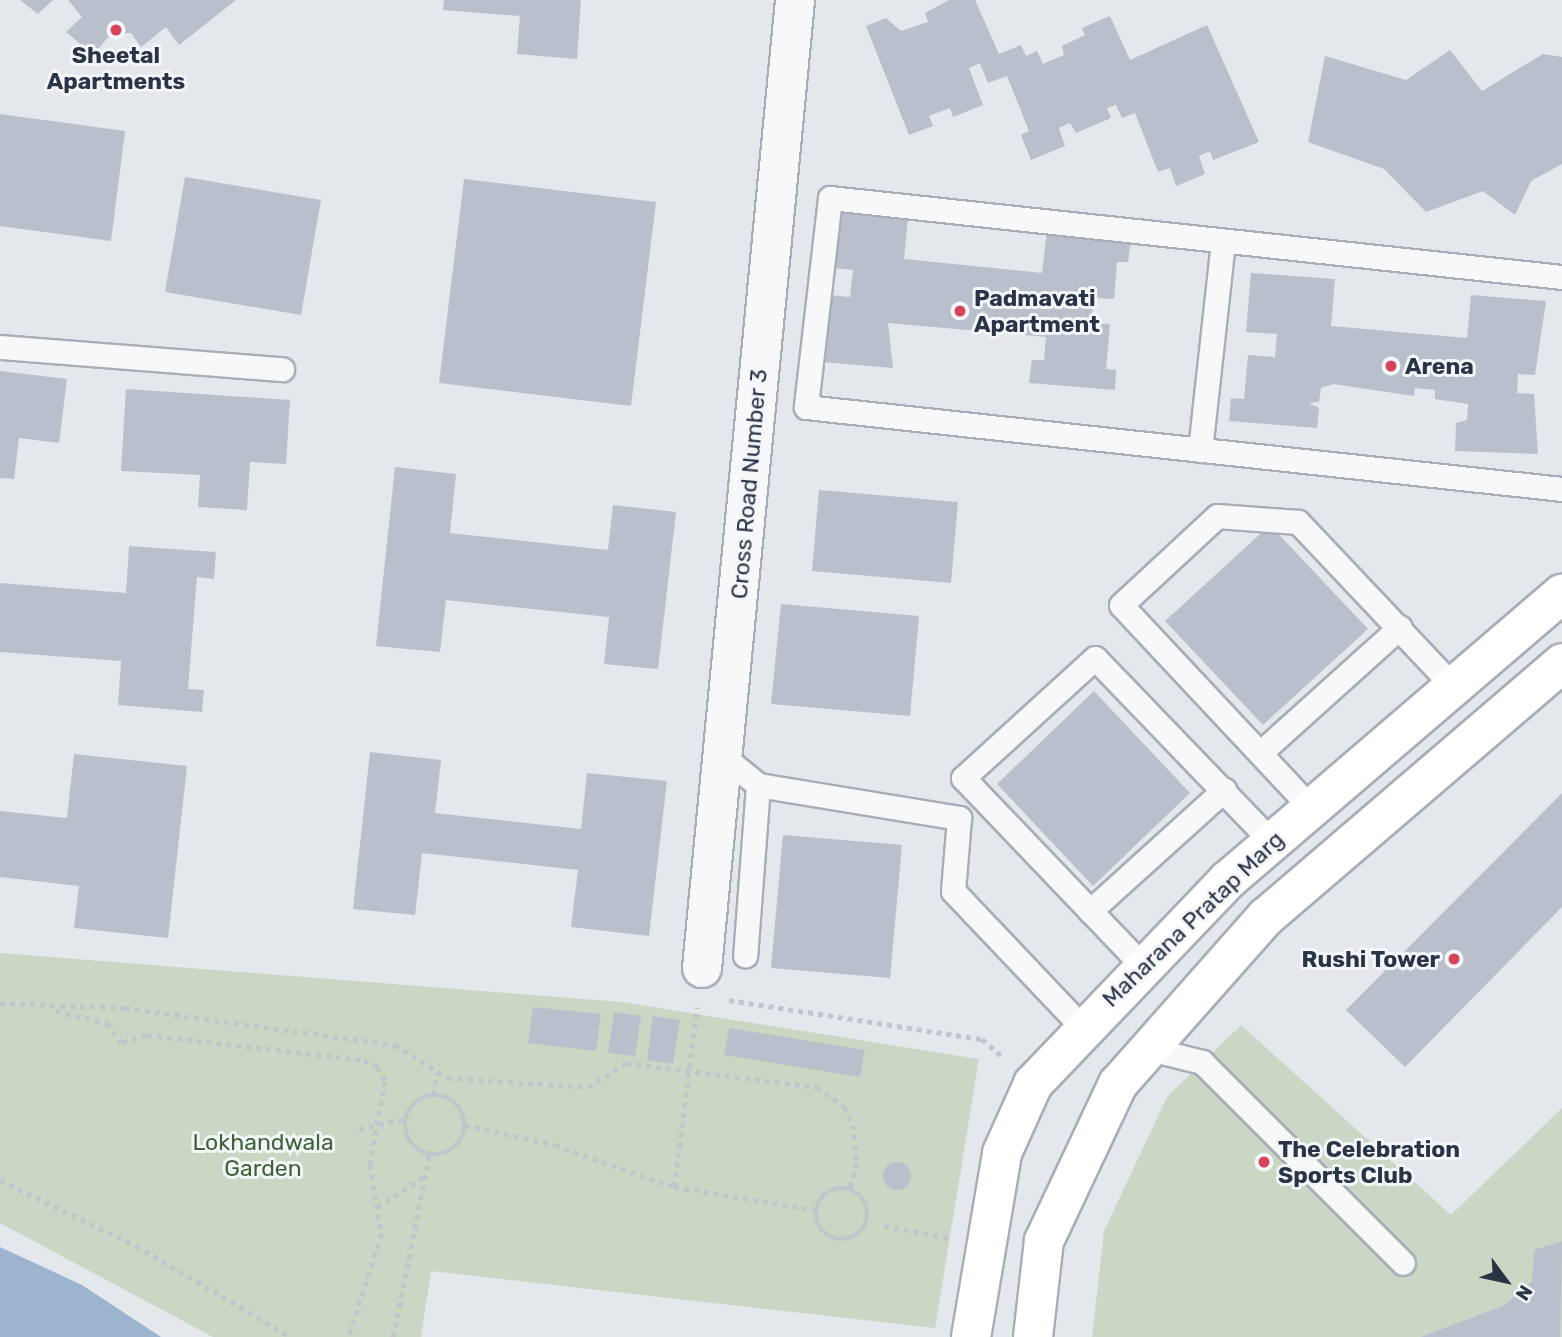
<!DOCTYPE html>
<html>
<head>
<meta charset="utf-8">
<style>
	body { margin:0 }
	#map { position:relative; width:1562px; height:1337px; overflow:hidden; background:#e4e7ec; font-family:Rubik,sans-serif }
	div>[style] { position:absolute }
	.green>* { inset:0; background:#c9d7c4 }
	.water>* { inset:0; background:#9db4ce }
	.building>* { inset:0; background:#bac0cb }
	.round { border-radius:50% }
	.path>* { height:4.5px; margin-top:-2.25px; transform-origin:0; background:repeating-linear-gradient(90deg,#c2c5cb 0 5px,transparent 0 10px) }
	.path>.ring { margin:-2.25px; padding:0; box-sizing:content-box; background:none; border:4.5px solid #c2c5cb; border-radius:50% }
	.roads { filter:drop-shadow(2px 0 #a8aeb7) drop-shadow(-2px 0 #a8aeb7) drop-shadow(0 2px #a8aeb7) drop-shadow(0 -2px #a8aeb7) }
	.lane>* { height:23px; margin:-11.5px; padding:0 11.5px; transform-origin:11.5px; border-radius:11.5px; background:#f7f8fa }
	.street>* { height:38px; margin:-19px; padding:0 19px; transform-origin:19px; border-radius:19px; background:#f7f8fa }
	.secondary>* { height:38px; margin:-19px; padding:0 19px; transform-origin:19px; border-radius:19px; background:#fff }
	.dots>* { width:19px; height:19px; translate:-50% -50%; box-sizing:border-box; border:4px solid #f4f6f9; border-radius:50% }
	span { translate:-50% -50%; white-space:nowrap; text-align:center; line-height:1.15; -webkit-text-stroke:6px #f4f6f9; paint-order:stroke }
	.poi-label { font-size:23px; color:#2a3446; font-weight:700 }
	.left { translate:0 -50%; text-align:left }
	.right { translate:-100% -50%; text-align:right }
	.street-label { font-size:23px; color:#2a3446 }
	.park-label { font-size:23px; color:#3e6336 }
	.north { position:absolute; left:1471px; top:1246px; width:70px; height:70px; -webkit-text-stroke:5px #f4f6f9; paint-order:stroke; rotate:123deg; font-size:19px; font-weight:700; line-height:28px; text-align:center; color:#2a3446 }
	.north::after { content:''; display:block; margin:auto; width:24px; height:32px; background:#2a3446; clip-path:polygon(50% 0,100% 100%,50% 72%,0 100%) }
</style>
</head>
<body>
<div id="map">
	<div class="green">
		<div style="clip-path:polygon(0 953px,621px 1002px,979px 1059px,935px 1328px,431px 1271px,421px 1337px,213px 1337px,0 1223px)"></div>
		<div style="clip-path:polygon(1241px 1025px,1451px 1215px,1562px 1108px,1562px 1337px,1092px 1337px,1104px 1231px,1167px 1097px)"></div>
	</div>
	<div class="water">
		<div style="clip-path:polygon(0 1247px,82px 1285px,161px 1337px,0 1337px)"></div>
	</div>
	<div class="building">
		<div style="clip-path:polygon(20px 0,53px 0,38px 14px)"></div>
		<div style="clip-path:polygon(68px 0,236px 0,179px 45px,166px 27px,141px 47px,131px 33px,111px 34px,93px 55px,66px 32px,82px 17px)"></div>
		<div style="clip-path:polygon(444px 0,581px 0,577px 59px,517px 54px,520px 16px,443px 10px)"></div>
		<div style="clip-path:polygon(949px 0,975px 0,999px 54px,1021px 45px,1026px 56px,1037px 51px,1043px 64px,1064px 55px,1062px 46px,1085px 35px,1082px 28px,1110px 16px,1130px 60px,1207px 25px,1259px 142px,1213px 160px,1210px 151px,1199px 156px,1205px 174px,1176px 186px,1170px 168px,1158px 172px,1135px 113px,1122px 118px,1116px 105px,1107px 108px,1111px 118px,1076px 133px,1070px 123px,1059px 128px,1065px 146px,1031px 160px,1021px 135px,1029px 131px,1007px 76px,988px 83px,980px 63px,969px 68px,983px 105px,953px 117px,950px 108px,929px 116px,933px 126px,909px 135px,866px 26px,886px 18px,901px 31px,928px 22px,925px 13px)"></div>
		<div style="clip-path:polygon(1450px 50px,1482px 91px,1543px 54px,1562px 57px,1562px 164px,1531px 181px,1515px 215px,1483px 191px,1426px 212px,1384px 169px,1308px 142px,1325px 56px,1406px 80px)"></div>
		<div style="clip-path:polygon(0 114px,125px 131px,111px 241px,0 226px)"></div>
		<div style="clip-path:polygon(185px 177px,321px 200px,301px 315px,165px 292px)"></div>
		<div style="clip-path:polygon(464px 179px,656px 202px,631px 406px,439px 383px)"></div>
		<div style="clip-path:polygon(838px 212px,908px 218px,904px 259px,1042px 273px,1047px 231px,1131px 240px,1128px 262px,1117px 262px,1114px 299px,1094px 298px,1091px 323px,1110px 324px,1106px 369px,1116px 370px,1115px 390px,1029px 383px,1032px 360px,1044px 360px,1046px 337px,888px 323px,893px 368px,823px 362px,830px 295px,850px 297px,853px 270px,833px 268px)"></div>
		<div style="clip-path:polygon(1251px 273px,1335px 279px,1331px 326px,1467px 338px,1471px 295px,1546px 301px,1535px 375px,1518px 374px,1517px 393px,1534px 394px,1538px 454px,1455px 451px,1456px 423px,1467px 420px,1468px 404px,1435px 399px,1435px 390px,1415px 388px,1414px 396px,1333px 384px,1321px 388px,1319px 402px,1309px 403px,1319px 408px,1317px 428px,1229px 421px,1231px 398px,1244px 399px,1248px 355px,1275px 357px,1277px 334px,1246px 332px)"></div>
		<div style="clip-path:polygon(0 371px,67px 379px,59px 443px,19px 438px,14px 479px,0 478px)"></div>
		<div style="clip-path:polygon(126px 389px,290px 400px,286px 464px,250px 462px,247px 510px,198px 507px,200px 475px,121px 471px)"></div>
		<div style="clip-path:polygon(395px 467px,456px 474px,450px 533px,608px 550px,613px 505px,676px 512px,658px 669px,604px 664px,609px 617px,446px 600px,440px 652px,376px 646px)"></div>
		<div style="clip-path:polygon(819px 490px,958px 502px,951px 583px,812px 571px)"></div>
		<div style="clip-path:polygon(1270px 525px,1368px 629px,1263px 725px,1165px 621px)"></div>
		<div style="clip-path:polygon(129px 546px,216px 552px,214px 579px,197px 577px,188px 689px,204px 690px,202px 712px,118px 705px,121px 661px,0 652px,0 583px,126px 593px)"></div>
		<div style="clip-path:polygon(781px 604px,919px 616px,910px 716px,771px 704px)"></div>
		<div style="clip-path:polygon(1094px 691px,1190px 793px,1093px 886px,997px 784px)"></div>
		<div style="clip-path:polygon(370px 752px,441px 760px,435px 813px,581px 829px,587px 773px,667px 781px,649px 936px,571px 927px,578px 870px,422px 853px,415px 915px,353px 909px)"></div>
		<div style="clip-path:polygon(74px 754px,187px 766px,168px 938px,74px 928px,79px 886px,0 877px,0 811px,67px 818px)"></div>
		<div style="clip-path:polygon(1562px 793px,1562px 907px,1405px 1067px,1346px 1010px)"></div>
		<div style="clip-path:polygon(783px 835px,902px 845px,890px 978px,771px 968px)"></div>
		<div style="clip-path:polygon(533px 1007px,601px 1014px,596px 1051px,528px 1043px)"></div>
		<div style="clip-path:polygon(614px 1012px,641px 1016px,635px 1056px,608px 1053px)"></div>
		<div style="clip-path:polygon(653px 1016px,680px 1020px,673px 1064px,647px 1060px)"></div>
		<div style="clip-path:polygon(729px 1028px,865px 1050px,860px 1077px,724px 1055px)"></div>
		<div class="round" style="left:883px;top:1162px;width:28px;height:28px"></div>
		<div style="clip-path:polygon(1562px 1241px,1560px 1337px,1421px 1337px,1505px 1305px,1532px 1281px,1534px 1250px)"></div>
	</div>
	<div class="path">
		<div style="left:729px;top:1000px;width:256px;rotate:8.8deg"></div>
		<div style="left:982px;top:1039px;width:29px;rotate:41deg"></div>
		<div style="left:0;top:1003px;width:125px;rotate:2.3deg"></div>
		<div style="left:125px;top:1008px;width:273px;rotate:7.8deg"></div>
		<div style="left:395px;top:1045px;width:62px;rotate:31.9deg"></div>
		<div style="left:448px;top:1078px;width:140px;rotate:3.7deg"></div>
		<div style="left:588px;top:1087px;width:45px;rotate:-32.3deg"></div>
		<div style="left:626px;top:1063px;width:193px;rotate:7.2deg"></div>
		<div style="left:817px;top:1087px;width:34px;rotate:36deg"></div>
		<div style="left:845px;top:1107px;width:20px;rotate:66deg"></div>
		<div style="left:853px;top:1125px;width:38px;rotate:84deg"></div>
		<div style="left:857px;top:1163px;width:28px;rotate:105deg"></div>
		<div style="left:56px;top:1011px;width:52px;rotate:13.2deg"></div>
		<div style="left:107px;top:1023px;width:25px;rotate:53deg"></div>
		<div style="left:122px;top:1043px;width:26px;rotate:-18deg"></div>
		<div style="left:147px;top:1035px;width:218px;rotate:6.6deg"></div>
		<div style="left:364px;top:1060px;width:16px;rotate:27deg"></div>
		<div style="left:378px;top:1067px;width:16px;rotate:63deg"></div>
		<div style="left:385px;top:1081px;width:85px;rotate:100.1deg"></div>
		<div style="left:370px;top:1165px;width:70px;rotate:80.1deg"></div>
		<div style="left:382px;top:1234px;width:108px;rotate:107.8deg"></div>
		<div class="ring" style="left:405px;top:1095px;width:55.5px;height:55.5px"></div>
		<div style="left:434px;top:1095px;width:22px;rotate:-85deg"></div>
		<div style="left:465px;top:1125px;width:92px;rotate:12.5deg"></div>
		<div style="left:555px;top:1145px;width:126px;rotate:19.4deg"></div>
		<div style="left:674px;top:1187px;width:144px;rotate:9.2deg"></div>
		<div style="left:359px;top:1129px;width:47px;rotate:-12.3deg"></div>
		<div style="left:0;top:1180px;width:151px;rotate:25.9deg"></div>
		<div style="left:136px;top:1246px;width:180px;rotate:30.4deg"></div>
		<div style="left:674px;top:1187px;width:181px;rotate:-82.7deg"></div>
		<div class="ring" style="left:816px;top:1188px;width:47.5px;height:47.5px"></div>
		<div style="left:377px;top:1207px;width:56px;rotate:-32.6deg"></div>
		<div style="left:884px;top:1226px;width:65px;rotate:10.6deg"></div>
		<div style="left:393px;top:1337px;width:186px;rotate:-78.8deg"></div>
	</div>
	<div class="roads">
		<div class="lane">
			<div style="left:1562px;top:277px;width:736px;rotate:-173.84deg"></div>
			<div style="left:830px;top:198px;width:210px;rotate:96.6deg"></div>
			<div style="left:806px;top:407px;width:760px;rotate:6.19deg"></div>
			<div style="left:0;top:347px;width:283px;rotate:4.5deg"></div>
			<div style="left:1200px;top:450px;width:209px;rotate:-83.7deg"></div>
			<div style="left:1260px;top:753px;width:188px;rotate:-42deg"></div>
			<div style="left:723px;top:756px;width:45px;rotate:39.6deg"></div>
			<div style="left:758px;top:785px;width:171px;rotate:94.3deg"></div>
			<div style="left:758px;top:785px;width:204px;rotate:9.3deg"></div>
			<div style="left:959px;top:818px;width:73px;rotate:94.7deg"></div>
			<div style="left:953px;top:891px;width:187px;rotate:46.5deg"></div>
			<div style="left:1312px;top:809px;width:279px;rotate:-133.1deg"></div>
			<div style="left:1121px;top:605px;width:131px;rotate:-42.8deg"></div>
			<div style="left:1217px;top:516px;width:81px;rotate:4.2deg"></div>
			<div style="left:1298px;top:522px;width:227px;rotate:46.6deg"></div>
			<div style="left:1090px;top:911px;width:181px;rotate:-42.1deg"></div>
			<div style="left:1142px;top:965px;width:259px;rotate:-133.7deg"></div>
			<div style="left:963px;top:778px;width:178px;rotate:-42.3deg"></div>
			<div style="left:1095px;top:658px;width:255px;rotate:46.1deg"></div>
			<div style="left:1150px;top:1049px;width:54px;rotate:14deg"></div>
			<div style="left:1202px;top:1062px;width:284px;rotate:45deg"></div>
		</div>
		<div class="street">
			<div style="left:702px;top:968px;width:972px;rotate:-84.51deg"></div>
		</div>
		<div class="secondary">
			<div style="left:971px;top:1337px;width:187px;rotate:-80.4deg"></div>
			<div style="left:1002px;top:1153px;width:76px;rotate:-65.8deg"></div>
			<div style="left:1033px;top:1084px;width:282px;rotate:-46.3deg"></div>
			<div style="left:1228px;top:880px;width:440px;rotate:-40.6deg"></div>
			<div style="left:1033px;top:1337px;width:97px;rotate:-83.5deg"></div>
			<div style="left:1044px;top:1241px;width:174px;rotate:-64.8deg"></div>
			<div style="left:1118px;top:1084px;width:223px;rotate:-48.5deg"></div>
			<div style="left:1266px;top:917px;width:390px;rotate:-40.6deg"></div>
		</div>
	</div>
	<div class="dots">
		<div style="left:116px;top:30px;background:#d74358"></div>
		<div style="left:960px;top:311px;background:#d74358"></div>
		<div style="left:1391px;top:366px;background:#d74358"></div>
		<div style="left:1454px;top:959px;background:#d74358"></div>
		<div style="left:1264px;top:1162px;background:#d74358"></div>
	</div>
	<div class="poi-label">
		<span style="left:116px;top:68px">Sheetal<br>Apartments</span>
		<span class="left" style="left:974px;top:311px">Padmavati<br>Apartment</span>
		<span class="left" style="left:1405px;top:366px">Arena</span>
		<span class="right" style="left:1440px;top:959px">Rushi Tower</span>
		<span class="left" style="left:1278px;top:1162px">The Celebration<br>Sports Club</span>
	</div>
	<div class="street-label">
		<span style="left:749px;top:484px;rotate:-85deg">Cross Road Number 3</span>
		<span style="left:1193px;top:919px;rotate:-44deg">Maharana Pratap Marg</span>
	</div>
	<div class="park-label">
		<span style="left:263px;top:1155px">Lokhandwala<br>Garden</span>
	</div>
	<div class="north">N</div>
</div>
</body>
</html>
